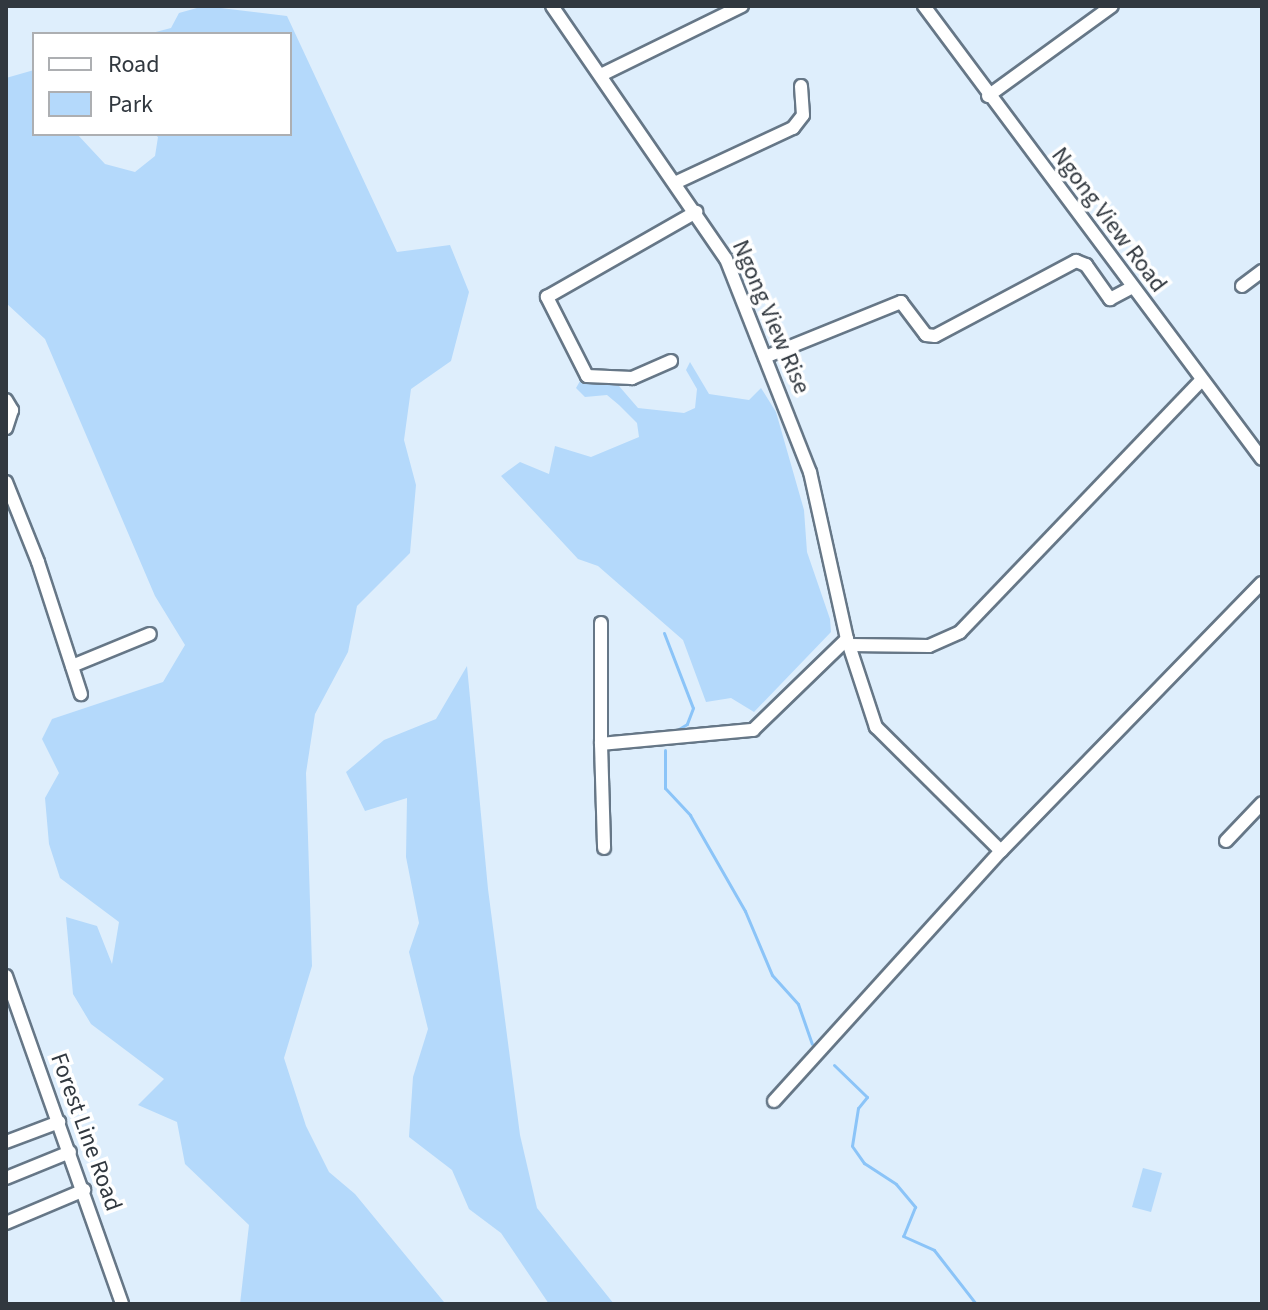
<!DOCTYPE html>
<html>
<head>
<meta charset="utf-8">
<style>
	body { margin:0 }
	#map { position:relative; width:1268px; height:1310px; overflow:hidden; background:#deeefc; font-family:"Source Sans 3",sans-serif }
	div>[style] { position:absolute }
	.green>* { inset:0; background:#b4d9fb }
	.stream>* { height:3px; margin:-1.5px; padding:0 1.5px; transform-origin:1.5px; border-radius:1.5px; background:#8bc4f8 }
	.roads { filter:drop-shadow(2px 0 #667787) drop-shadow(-2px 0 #667787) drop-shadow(0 2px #667787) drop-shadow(0 -2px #667787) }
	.minor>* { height:12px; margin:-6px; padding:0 6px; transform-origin:6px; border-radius:6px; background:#fff }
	span { translate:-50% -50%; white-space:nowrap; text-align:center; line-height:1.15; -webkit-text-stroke:7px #fff; paint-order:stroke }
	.street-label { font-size:24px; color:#31383f }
	.frame { position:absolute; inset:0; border:8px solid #31383f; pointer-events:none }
	.legend { position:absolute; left:32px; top:32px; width:260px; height:104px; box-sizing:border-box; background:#fff; border:2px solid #adafb2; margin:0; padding:10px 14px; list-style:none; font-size:24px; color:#31383f }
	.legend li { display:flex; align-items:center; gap:16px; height:40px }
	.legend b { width:40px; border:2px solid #adafb2 }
</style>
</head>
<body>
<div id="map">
	<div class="green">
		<div style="clip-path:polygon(204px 6px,287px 16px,397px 252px,450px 245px,469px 292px,451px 361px,411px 389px,404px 440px,416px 485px,410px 553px,357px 606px,348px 652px,315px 714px,306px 773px,312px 966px,284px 1058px,306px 1126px,329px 1172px,355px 1194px,444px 1302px,460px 1304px,240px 1304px,249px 1225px,185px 1164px,177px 1122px,138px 1105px,164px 1079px,91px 1024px,73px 994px,66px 917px,97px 926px,112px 964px,119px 922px,60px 878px,49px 844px,45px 798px,59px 773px,42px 739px,52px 719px,163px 682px,185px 645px,155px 596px,45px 339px,6px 303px,6px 78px,34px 70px,34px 134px,77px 134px,105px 164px,135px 172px,155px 156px,158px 137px,154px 134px,290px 134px,290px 34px,148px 34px,171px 28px,179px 13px)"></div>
		<div style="clip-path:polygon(690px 362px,709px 394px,749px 400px,761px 388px,776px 412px,804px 510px,807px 552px,830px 619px,831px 632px,754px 712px,731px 698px,706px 702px,683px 640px,598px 566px,578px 559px,501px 476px,520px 462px,549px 474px,555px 446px,591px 457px,639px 437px,637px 423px,619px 405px,607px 395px,585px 397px,576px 388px,580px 381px,619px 386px,638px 408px,684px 413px,695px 408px,697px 389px,686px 370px)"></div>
		<div style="clip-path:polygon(467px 666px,488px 889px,520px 1135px,537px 1208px,614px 1304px,549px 1304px,501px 1233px,469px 1209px,452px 1170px,409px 1137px,413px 1077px,428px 1029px,409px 952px,419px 923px,406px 857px,407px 798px,365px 811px,346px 772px,384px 740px,436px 719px)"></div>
		<div style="clip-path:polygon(1143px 1168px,1162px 1173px,1151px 1212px,1132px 1207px)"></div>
	</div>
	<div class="stream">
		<div style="left:664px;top:633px;width:80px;rotate:68.9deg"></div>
		<div style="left:693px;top:708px;width:17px;rotate:111deg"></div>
		<div style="left:687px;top:724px;width:12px;rotate:149deg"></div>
		<div style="left:665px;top:750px;width:38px;rotate:90deg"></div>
		<div style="left:665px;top:788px;width:37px;rotate:47deg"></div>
		<div style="left:690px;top:815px;width:111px;rotate:60.2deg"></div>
		<div style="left:745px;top:911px;width:69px;rotate:67.1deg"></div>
		<div style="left:772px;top:975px;width:39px;rotate:48deg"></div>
		<div style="left:798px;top:1004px;width:42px;rotate:70.7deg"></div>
		<div style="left:834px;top:1065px;width:46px;rotate:44.1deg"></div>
		<div style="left:867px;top:1097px;width:14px;rotate:129deg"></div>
		<div style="left:858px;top:1108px;width:38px;rotate:99deg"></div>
		<div style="left:852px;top:1146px;width:21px;rotate:55deg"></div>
		<div style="left:864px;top:1163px;width:38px;rotate:33deg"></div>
		<div style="left:896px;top:1184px;width:30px;rotate:50deg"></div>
		<div style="left:915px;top:1207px;width:31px;rotate:112deg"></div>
		<div style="left:903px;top:1236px;width:34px;rotate:24deg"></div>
		<div style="left:934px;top:1250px;width:68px;rotate:52.1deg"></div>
	</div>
	<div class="roads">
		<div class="minor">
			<div style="left:552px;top:6px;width:307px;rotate:55.5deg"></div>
			<div style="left:726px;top:259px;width:229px;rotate:68.5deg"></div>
			<div style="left:810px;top:472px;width:171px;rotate:77.5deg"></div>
			<div style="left:847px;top:639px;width:93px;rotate:71.8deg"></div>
			<div style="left:876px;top:727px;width:176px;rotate:44.8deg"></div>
			<div style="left:1001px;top:851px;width:374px;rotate:-45.8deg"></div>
			<div style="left:924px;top:6px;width:565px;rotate:53.27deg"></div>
			<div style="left:601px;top:75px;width:157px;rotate:-26.1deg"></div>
			<div style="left:988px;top:96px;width:153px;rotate:-36deg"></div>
			<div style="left:677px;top:182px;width:128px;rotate:-25deg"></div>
			<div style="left:793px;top:128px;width:16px;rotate:-52deg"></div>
			<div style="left:803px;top:115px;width:29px;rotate:-94deg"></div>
			<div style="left:1242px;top:286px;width:25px;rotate:-37deg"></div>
			<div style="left:765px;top:357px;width:147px;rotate:-22deg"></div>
			<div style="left:901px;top:302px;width:41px;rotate:52.9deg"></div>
			<div style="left:926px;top:335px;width:9px;rotate:6deg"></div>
			<div style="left:935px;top:336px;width:160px;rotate:-28deg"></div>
			<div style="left:1076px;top:261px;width:11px;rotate:22deg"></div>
			<div style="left:1086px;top:265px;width:42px;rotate:54.8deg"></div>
			<div style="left:1110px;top:299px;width:24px;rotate:-28deg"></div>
			<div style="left:671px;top:361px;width:43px;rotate:156.4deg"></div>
			<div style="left:632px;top:378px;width:45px;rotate:-177.5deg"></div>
			<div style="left:587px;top:376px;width:89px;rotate:-116.9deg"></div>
			<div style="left:547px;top:297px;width:172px;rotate:-29.7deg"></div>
			<div style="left:6px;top:400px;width:12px;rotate:59deg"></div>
			<div style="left:12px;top:410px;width:19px;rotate:108deg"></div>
			<div style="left:6px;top:482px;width:86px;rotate:68.2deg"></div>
			<div style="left:38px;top:562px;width:139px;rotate:72deg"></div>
			<div style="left:601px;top:623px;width:121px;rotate:90deg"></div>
			<div style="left:601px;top:744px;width:153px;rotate:-5.3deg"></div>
			<div style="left:753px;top:730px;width:131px;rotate:-44.1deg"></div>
			<div style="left:850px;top:645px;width:79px;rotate:0.7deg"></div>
			<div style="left:929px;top:646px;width:34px;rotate:-24deg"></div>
			<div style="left:960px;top:632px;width:349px;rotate:-46.2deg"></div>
			<div style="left:72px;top:666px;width:84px;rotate:-22.3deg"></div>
			<div style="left:601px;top:744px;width:104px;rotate:88.3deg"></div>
			<div style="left:1226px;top:841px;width:52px;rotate:-46.5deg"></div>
			<div style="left:6px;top:976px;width:348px;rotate:70.5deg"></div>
			<div style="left:774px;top:1101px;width:338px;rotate:-47.8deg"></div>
			<div style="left:6px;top:1142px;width:57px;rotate:-20.7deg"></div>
			<div style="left:6px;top:1178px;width:69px;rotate:-22.1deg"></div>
			<div style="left:6px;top:1223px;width:85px;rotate:-22.9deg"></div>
		</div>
	</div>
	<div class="street-label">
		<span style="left:1109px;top:220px;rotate:53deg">Ngong View Road</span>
		<span style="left:771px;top:317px;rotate:67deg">Ngong View Rise</span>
		<span style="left:86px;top:1132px;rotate:70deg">Forest Line Road</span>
	</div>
	<div class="frame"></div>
	<ul class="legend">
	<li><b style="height:10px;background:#fff"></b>Road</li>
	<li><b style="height:22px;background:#b4d9fb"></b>Park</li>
	</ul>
</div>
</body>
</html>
